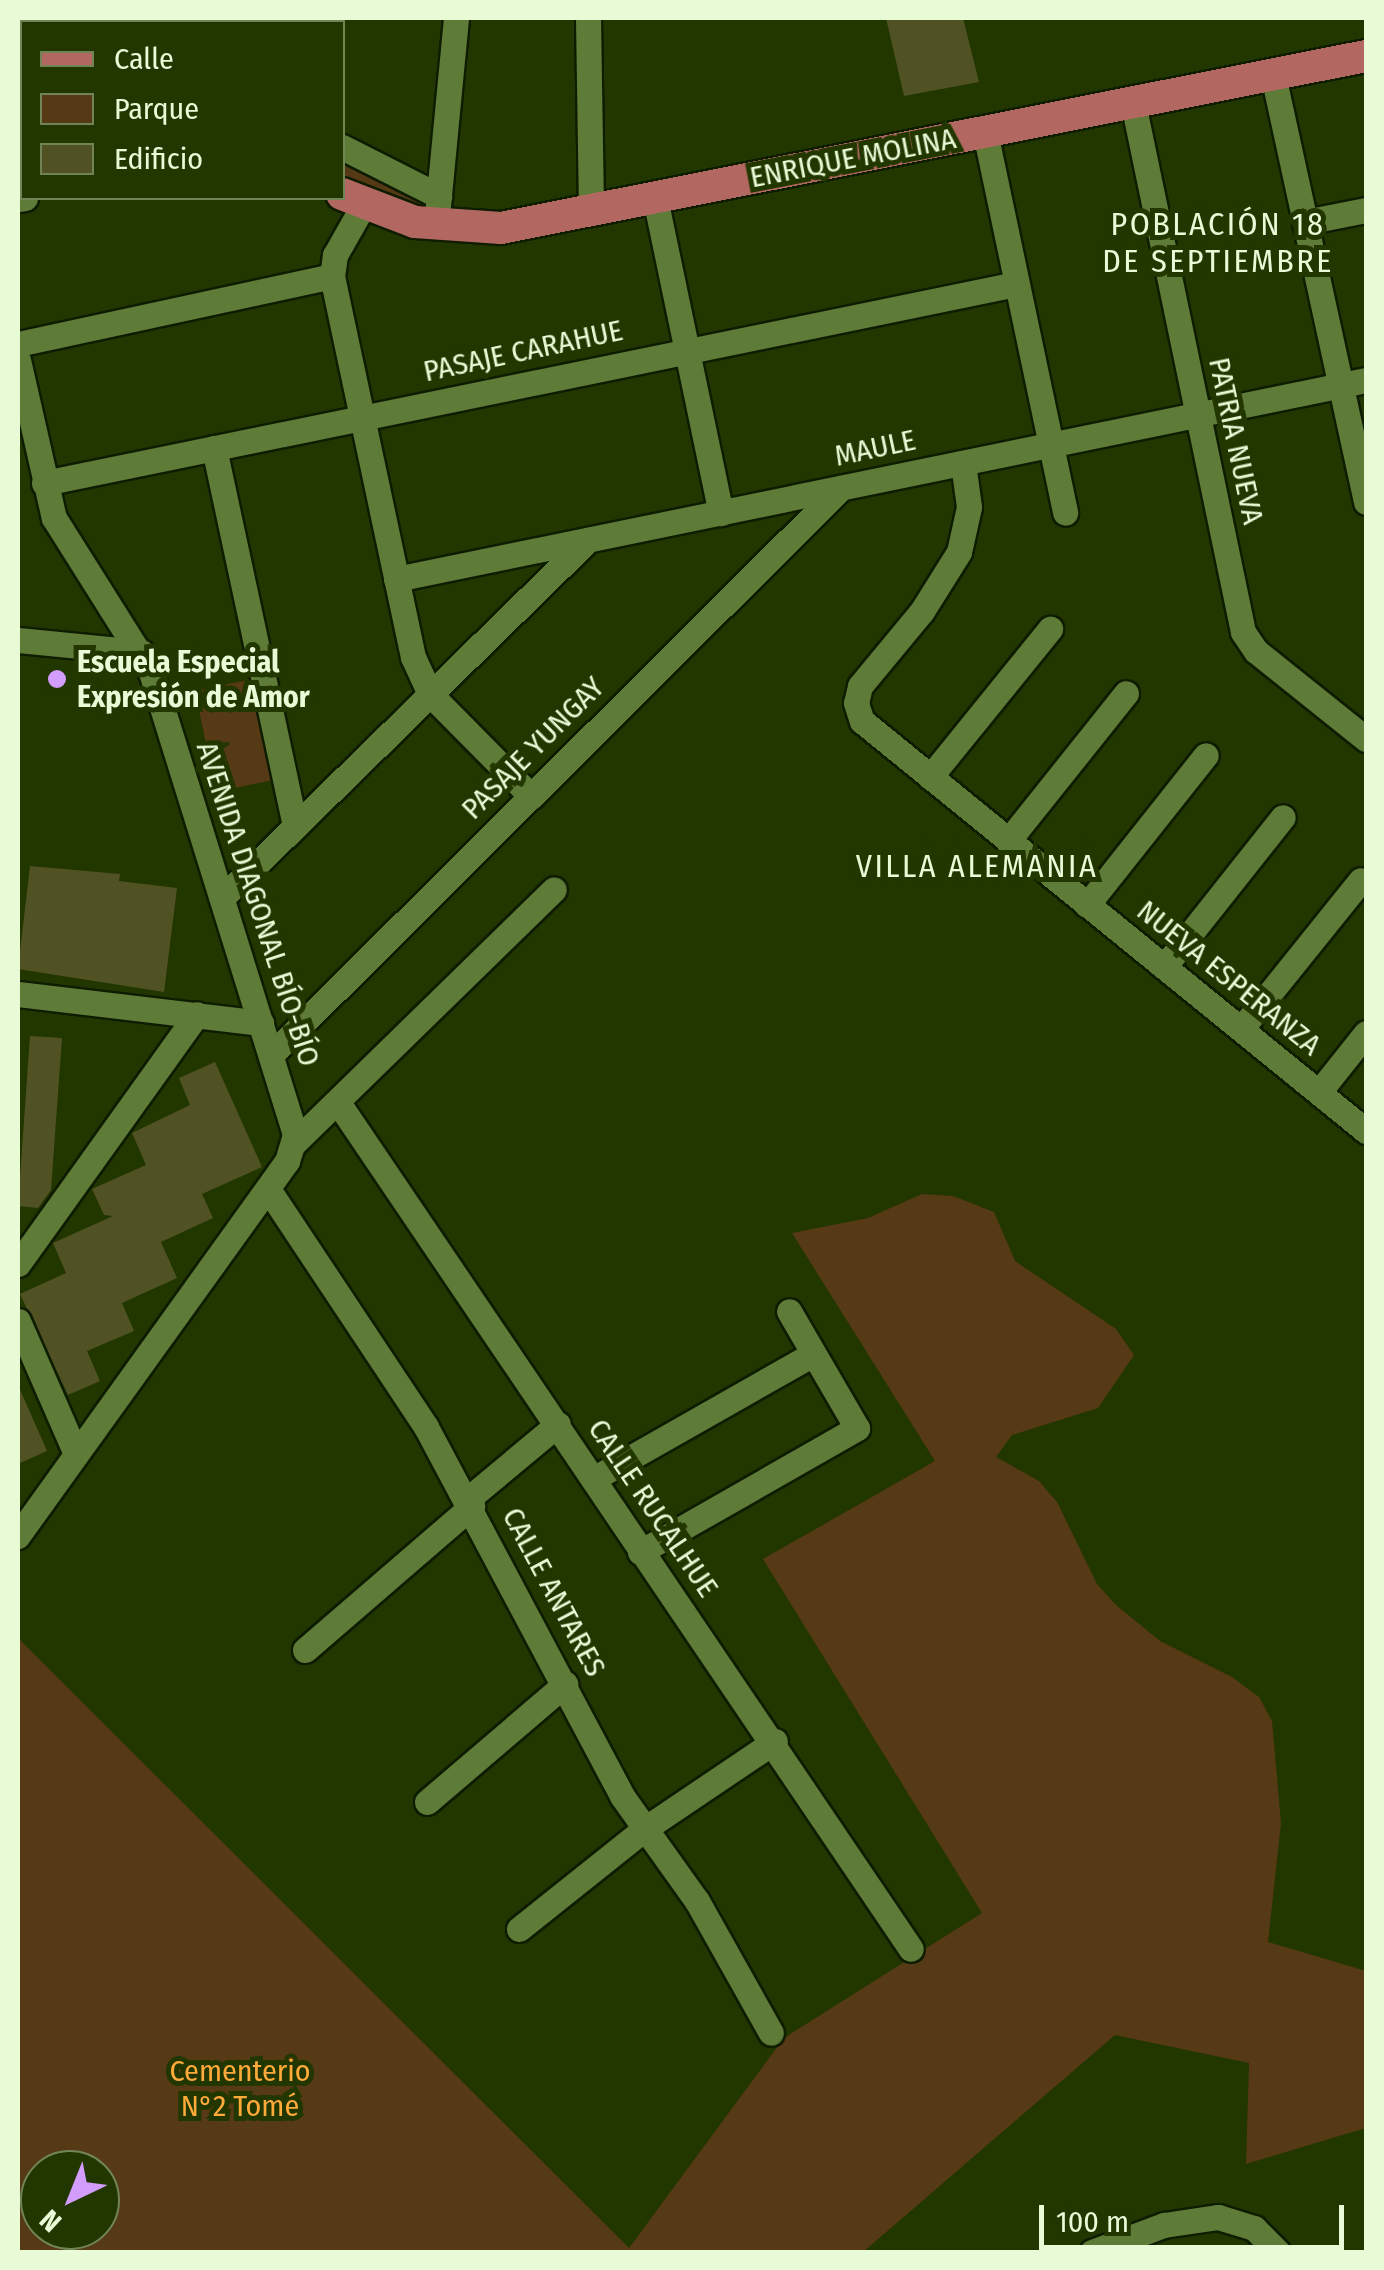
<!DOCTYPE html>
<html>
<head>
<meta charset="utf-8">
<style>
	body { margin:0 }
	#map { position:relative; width:1384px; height:2270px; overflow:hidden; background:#223600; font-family:"Fira Sans Condensed",sans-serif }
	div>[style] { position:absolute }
	.green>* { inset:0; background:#563915 }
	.building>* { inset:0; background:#515224 }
	.roads { filter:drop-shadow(2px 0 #0e1c00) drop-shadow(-2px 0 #0e1c00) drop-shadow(0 2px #0e1c00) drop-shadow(0 -2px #0e1c00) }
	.minor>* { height:25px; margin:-12.5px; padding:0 12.5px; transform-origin:12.5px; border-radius:12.5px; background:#5e7b38 }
	.major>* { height:32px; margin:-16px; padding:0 16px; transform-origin:16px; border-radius:16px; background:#b26861 }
	.dots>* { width:28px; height:28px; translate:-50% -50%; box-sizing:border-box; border:5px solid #223600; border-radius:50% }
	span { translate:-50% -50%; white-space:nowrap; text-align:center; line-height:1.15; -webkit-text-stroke:10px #223600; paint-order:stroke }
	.street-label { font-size:30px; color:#e8fad6 }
	.poi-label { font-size:30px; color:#e8fad6; font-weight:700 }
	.left { translate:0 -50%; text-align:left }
	.park-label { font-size:30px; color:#ffaa39 }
	.neighbourhood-label { font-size:32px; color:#e8fad6; letter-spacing:2.5px }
	.frame { position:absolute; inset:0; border:20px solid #e8fad6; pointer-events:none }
	.legend { position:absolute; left:20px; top:20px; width:325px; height:180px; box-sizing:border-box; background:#223600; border:2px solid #718456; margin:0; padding:12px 18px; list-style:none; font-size:30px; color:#e8fad6 }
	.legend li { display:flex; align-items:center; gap:20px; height:50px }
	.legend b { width:50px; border:2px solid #718456 }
	.north { position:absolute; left:20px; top:2150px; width:100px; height:100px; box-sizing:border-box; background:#223600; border:2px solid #718456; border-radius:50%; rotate:223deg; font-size:28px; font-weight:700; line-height:40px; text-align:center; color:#e8fad6 }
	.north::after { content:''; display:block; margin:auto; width:35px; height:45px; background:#d29dfd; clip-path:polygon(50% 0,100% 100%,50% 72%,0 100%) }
	.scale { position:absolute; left:1039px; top:2205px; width:305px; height:45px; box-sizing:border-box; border:5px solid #e8fad6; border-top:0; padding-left:12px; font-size:30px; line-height:35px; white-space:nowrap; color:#e8fad6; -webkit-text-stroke:8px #223600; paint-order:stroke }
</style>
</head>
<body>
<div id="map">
	<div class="green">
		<div style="clip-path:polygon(18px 69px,22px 72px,18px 188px)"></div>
		<div style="clip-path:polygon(342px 153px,425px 194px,419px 211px,343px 180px)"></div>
		<div style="clip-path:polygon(252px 679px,273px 780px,216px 792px,195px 691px)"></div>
		<div style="clip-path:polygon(evenodd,922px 1194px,953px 1196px,994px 1212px,1015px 1261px,1116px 1329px,1134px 1355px,1098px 1408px,1012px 1435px,996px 1457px,1039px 1481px,1057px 1502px,1097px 1584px,1116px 1605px,1160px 1641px,1232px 1677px,1259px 1697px,1272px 1721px,1281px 1823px,1268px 1942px,1366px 1971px,1366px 2128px,1246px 2164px,1249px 2063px,1115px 2035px,863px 2252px,18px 2252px,18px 1638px,629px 2248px,784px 2038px,982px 1913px,763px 1559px,935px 1461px,792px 1233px,868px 1218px,922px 1194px,40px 2170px,100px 2170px,100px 2230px,40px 2230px,40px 2170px)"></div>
	</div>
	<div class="building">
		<div style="clip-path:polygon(886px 18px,963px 18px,979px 82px,904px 96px)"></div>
		<div style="clip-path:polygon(30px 866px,120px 874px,119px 881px,177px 888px,164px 992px,18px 969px)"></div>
		<div style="clip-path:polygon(30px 1036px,62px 1038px,51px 1190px,38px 1208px,18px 1206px)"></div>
		<div style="clip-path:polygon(215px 1062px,262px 1167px,202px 1194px,213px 1218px,161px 1242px,177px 1278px,122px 1303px,134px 1331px,87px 1351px,100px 1381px,68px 1395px,20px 1294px,66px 1273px,53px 1243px,113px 1216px,104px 1215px,92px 1189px,146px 1165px,132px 1133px,190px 1105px,179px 1078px)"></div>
		<div style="clip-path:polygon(18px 1385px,47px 1451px,18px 1464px)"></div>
	</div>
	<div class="roads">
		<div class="minor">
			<div style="left:86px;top:18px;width:10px;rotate:24deg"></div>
			<div style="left:588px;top:18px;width:192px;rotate:89.1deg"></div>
			<div style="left:1273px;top:75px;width:437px;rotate:77.7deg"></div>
			<div style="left:1133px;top:103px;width:540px;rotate:78.25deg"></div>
			<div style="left:1243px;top:632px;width:23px;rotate:56deg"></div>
			<div style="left:1256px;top:651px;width:141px;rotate:38.7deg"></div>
			<div style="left:985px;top:132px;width:389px;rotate:78.1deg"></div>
			<div style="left:342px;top:147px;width:109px;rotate:26.8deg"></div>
			<div style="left:655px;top:198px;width:322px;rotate:78.2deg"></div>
			<div style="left:18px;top:199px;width:7px;rotate:-8deg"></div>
			<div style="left:364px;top:204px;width:59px;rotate:119.6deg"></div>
			<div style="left:335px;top:255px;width:21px;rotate:98deg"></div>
			<div style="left:332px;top:276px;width:390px;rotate:78deg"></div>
			<div style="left:413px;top:657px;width:41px;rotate:65.3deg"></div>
			<div style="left:430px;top:694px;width:144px;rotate:45.3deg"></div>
			<div style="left:1305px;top:222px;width:62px;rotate:-11.1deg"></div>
			<div style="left:436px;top:226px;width:209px;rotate:-84.5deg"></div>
			<div style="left:18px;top:344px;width:321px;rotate:-12.2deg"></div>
			<div style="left:18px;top:360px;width:162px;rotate:77.2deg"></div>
			<div style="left:54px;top:518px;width:182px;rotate:57.8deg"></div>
			<div style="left:151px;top:672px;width:485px;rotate:72.7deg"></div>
			<div style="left:295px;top:1135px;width:27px;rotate:107deg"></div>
			<div style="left:287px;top:1161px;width:462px;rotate:125.7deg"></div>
			<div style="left:214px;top:448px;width:387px;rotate:77.9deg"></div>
			<div style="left:963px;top:463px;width:44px;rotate:82.2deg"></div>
			<div style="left:969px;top:507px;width:46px;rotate:102.5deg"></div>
			<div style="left:959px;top:552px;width:70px;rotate:122.1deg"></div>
			<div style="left:922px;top:611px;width:97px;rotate:129.6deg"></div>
			<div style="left:860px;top:686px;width:17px;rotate:103deg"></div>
			<div style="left:856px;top:703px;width:19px;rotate:72deg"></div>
			<div style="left:862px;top:721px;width:650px;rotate:39.13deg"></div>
			<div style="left:44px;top:483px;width:992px;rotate:-11.57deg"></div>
			<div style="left:396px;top:579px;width:990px;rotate:-11.59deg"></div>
			<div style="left:18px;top:640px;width:124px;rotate:5.6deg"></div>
			<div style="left:930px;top:777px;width:191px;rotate:-51deg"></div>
			<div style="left:1008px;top:841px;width:189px;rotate:-51.4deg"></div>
			<div style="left:222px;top:898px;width:512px;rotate:-44.37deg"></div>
			<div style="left:1087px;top:905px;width:191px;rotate:-51.6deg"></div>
			<div style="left:1164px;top:967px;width:191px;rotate:-51.6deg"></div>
			<div style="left:18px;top:994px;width:245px;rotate:6.8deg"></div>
			<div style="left:1241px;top:1029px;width:191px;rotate:-51.2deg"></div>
			<div style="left:271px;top:1055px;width:804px;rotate:-44.85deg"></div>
			<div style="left:1319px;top:1092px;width:75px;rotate:-51.5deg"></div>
			<div style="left:339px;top:1104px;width:1020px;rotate:55.91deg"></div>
			<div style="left:294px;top:1143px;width:363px;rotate:-44.3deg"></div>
			<div style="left:268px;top:1189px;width:286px;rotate:56.4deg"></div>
			<div style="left:426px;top:1427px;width:418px;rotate:62deg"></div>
			<div style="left:622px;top:1796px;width:129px;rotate:54.5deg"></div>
			<div style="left:697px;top:1901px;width:151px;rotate:60.7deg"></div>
			<div style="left:18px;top:1264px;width:307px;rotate:-54.4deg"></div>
			<div style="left:18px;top:1321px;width:145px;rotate:66.4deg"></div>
			<div style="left:593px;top:1479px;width:253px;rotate:-29.6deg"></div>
			<div style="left:468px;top:1499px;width:117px;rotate:-39.8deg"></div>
			<div style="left:640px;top:1552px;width:250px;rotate:-29.7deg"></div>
			<div style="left:857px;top:1428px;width:135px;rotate:-120.2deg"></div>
			<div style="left:305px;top:1650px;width:221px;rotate:-40.8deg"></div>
			<div style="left:427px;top:1802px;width:182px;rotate:-40.5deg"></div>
			<div style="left:519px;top:1929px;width:159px;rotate:-38.6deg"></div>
			<div style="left:643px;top:1830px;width:159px;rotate:-34deg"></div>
			<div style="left:1092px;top:2252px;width:77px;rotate:-20.6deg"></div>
			<div style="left:1164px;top:2225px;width:55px;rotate:-8.4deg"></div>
			<div style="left:1218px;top:2217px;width:38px;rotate:17deg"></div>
			<div style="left:1254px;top:2228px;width:34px;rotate:45deg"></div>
		</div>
		<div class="major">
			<div style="left:18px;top:50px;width:4px;rotate:27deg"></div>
			<div style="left:342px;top:194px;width:78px;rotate:21deg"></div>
			<div style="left:415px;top:222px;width:86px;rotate:4deg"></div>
			<div style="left:501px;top:228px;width:882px;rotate:-11.25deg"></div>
		</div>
	</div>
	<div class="dots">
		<div style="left:57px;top:679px;background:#d29dfd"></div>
	</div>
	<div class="street-label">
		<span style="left:853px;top:158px;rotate:-11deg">ENRIQUE MOLINA</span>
		<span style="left:523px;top:351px;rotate:-12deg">PASAJE CARAHUE</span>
		<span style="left:1236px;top:441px;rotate:78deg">PATRIA NUEVA</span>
		<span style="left:875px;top:448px;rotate:-12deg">MAULE</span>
		<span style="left:533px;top:748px;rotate:-45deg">PASAJE YUNGAY</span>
		<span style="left:258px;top:904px;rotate:72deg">AVENIDA DIAGONAL BÍO-BÍO</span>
		<span style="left:1229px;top:978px;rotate:39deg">NUEVA ESPERANZA</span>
		<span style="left:653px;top:1508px;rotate:56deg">CALLE RUCALHUE</span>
		<span style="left:554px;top:1592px;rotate:62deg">CALLE ANTARES</span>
	</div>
	<div class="poi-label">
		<span class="left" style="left:77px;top:679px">Escuela Especial<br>Expresión de Amor</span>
	</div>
	<div class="park-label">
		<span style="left:240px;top:2088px">Cementerio<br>N°2 Tomé</span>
	</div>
	<div class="neighbourhood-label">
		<span style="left:1218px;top:243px">POBLACIÓN 18<br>DE SEPTIEMBRE</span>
		<span style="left:977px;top:866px">VILLA ALEMANIA</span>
	</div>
	<div class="frame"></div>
	<ul class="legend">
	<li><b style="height:12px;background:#b26861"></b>Calle</li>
	<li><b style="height:28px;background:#563915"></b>Parque</li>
	<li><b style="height:28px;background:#515224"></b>Edificio</li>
	</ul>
	<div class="north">N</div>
	<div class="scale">100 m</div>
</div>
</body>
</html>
